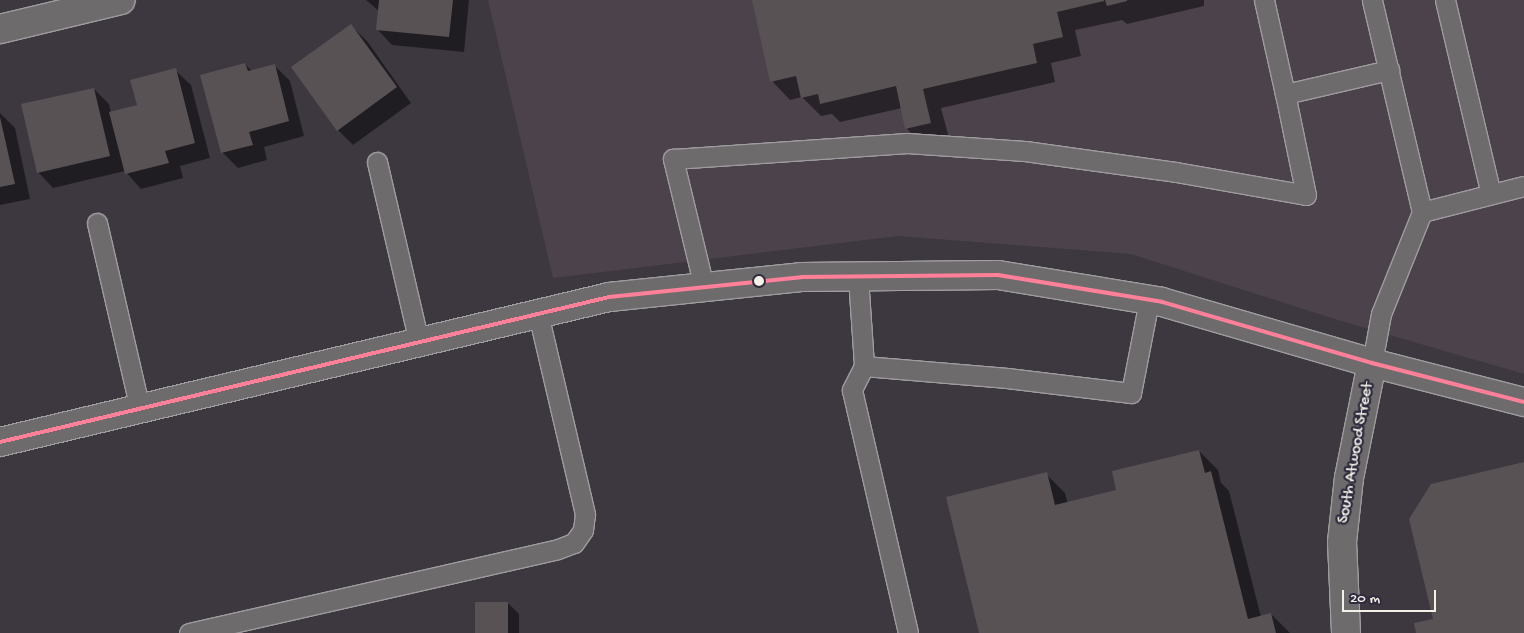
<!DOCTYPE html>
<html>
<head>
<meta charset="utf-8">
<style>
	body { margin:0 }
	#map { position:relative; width:1524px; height:633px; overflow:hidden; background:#3d3840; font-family:"Gochi Hand",sans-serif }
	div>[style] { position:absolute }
	.built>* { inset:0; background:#4c424b }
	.shadow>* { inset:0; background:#0007 }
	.building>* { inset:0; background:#585255 }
	.roads { filter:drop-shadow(1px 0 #9f9d9f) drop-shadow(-1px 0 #9f9d9f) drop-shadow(0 1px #9f9d9f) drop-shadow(0 -1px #9f9d9f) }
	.service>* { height:19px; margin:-9.5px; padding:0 9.5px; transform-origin:9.5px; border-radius:9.5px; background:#6e6b6d }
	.minor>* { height:28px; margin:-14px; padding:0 14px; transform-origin:14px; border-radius:14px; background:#6e6b6d }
	.tertiary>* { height:28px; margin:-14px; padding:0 14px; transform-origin:14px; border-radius:14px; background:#6e6b6d }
	.bus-1>* { height:4px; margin:-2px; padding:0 2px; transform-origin:2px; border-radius:2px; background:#ff8098 }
	.dots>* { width:14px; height:14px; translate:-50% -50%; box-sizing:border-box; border:2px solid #2f2a3d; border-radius:50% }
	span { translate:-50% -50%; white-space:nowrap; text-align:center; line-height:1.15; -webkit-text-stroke:4.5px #2f2a3d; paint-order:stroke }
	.street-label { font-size:16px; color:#f4f1e8 }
	.scale { position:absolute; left:1342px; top:590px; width:94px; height:22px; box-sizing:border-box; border:2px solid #f4f1e8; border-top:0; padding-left:6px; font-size:15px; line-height:18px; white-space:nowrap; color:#f4f1e8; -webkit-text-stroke:4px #2f2a3d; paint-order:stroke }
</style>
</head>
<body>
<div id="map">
	<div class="built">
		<div style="clip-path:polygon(488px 0,1524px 0,1524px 374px,1338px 320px,1131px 254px,898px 236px,553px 278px)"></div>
	</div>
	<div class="shadow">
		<div style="clip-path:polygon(366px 0,469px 0,464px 52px,392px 45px,377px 29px,379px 11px)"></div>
		<div style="clip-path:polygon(753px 0,1204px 0,1204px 6px,1127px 24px,1122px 20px,1075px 30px,1081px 56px,1051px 63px,1055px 82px,941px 108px,950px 142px,926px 147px,907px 129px,902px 108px,840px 122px,832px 114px,821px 116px,802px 97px,790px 100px,772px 81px)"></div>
		<div style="clip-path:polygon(351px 26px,367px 41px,411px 103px,353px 145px,338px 130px)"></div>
		<div style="clip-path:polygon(245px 64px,252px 71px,274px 65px,290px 81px,304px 136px,264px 147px,267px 160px,238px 168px,222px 152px)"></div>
		<div style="clip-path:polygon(175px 70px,191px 85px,210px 158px,180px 166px,183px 178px,141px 189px,125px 171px,53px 188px,38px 172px,94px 89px,109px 104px,111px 113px,138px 106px)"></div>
		<div style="clip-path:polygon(0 113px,15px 128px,30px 199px,0 205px)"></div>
		<div style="clip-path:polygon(1199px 451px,1218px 470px,1221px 483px,1229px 491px,1261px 617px,1271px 614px,1290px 633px,981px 633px,1046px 474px,1065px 493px,1068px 504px,1118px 491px)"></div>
		<div style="clip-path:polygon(508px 603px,519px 614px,519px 633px,477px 633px)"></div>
	</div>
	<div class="building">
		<div style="clip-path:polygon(379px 0,453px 0,449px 37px,376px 30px)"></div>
		<div style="clip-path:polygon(752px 0,1104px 0,1104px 1px,1057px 12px,1063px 37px,1033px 44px,1037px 63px,923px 89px,931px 123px,905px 129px,896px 86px,820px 104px,818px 94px,801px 98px,796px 76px,770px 82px)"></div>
		<div style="clip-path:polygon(1105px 0,1127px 0,1127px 1px,1107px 6px)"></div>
		<div style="clip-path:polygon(351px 24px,397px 87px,337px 131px,291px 67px)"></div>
		<div style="clip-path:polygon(245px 63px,248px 71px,275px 64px,289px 121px,249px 132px,253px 145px,221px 153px,200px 75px)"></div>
		<div style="clip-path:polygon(176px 68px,195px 143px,165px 151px,169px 163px,125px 174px,109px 112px,137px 105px,130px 80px)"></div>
		<div style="clip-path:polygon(94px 88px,110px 156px,37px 173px,21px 104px)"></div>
		<div style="clip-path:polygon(0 117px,15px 184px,0 187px)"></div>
		<div style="clip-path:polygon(1199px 450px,1205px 473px,1211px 471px,1248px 619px,1271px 613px,1276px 633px,979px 633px,946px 497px,1047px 472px,1055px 505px,1116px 490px,1112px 471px)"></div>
		<div style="clip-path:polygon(1524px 462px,1524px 633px,1416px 633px,1414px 623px,1433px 619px,1409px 519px,1431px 484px)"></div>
		<div style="clip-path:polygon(475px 602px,508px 602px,508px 633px,475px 633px)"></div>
	</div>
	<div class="roads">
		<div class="service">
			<div style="left:1264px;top:0;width:96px;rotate:77.4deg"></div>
			<div style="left:1445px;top:0;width:199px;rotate:76.7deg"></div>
			<div style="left:377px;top:162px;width:185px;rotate:76.9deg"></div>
			<div style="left:1422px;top:212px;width:105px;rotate:-14.3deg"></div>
			<div style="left:97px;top:223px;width:191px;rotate:77deg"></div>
			<div style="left:858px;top:277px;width:89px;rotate:86.1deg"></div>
			<div style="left:864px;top:366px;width:27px;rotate:117deg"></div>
			<div style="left:852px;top:390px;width:249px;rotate:77deg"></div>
			<div style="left:704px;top:287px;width:132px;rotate:-103.6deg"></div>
			<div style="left:673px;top:159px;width:235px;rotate:-3.9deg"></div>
			<div style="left:907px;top:143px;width:118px;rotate:3.9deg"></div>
			<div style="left:1025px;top:151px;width:152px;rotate:7.9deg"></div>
			<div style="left:1176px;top:172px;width:132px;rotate:10deg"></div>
			<div style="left:1306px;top:195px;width:103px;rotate:-101.7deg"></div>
			<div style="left:1285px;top:94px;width:107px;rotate:-13deg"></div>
			<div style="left:1372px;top:363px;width:50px;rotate:-79.6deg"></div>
			<div style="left:1381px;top:314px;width:110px;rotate:-68.1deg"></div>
			<div style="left:1422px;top:212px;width:218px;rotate:-103.3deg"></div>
			<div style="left:864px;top:366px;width:144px;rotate:4.8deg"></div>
			<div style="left:1007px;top:378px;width:125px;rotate:6.9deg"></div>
			<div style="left:1131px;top:393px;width:95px;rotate:-79deg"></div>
			<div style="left:189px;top:633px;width:378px;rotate:-12.8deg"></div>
			<div style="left:558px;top:549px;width:17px;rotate:-21deg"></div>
			<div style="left:574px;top:543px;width:16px;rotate:-55deg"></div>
			<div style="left:583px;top:530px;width:16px;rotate:-83deg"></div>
			<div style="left:585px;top:514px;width:205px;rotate:-103.2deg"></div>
		</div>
		<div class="minor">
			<div style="left:0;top:29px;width:124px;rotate:-13.5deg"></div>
			<div style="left:1346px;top:633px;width:91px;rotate:-92.5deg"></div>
			<div style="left:1342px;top:542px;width:64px;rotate:-83.8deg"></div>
			<div style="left:1349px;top:478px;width:117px;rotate:-78.7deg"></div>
		</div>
		<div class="tertiary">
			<div style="left:0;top:442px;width:626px;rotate:-13.39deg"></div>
			<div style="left:609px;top:297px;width:193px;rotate:-5.9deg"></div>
			<div style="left:801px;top:277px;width:197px;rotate:-0.6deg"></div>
			<div style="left:998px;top:275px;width:166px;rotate:9.3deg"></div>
			<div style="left:1162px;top:302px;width:219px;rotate:16.2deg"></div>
			<div style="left:1372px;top:363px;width:157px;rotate:14.4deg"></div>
		</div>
	</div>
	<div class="bus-1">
		<div style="left:0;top:442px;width:626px;rotate:-13.39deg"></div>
		<div style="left:609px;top:297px;width:193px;rotate:-5.9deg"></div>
		<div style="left:801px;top:277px;width:197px;rotate:-0.6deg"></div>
		<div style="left:998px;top:275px;width:166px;rotate:9.3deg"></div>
		<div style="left:1162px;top:302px;width:219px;rotate:16.2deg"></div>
		<div style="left:1372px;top:363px;width:157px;rotate:14.4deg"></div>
	</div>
	<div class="dots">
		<div style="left:759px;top:281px;background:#f4f1e8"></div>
	</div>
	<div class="street-label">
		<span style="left:1357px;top:453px;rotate:-80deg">South Atwood Street</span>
	</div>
	<div class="scale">20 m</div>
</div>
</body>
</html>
